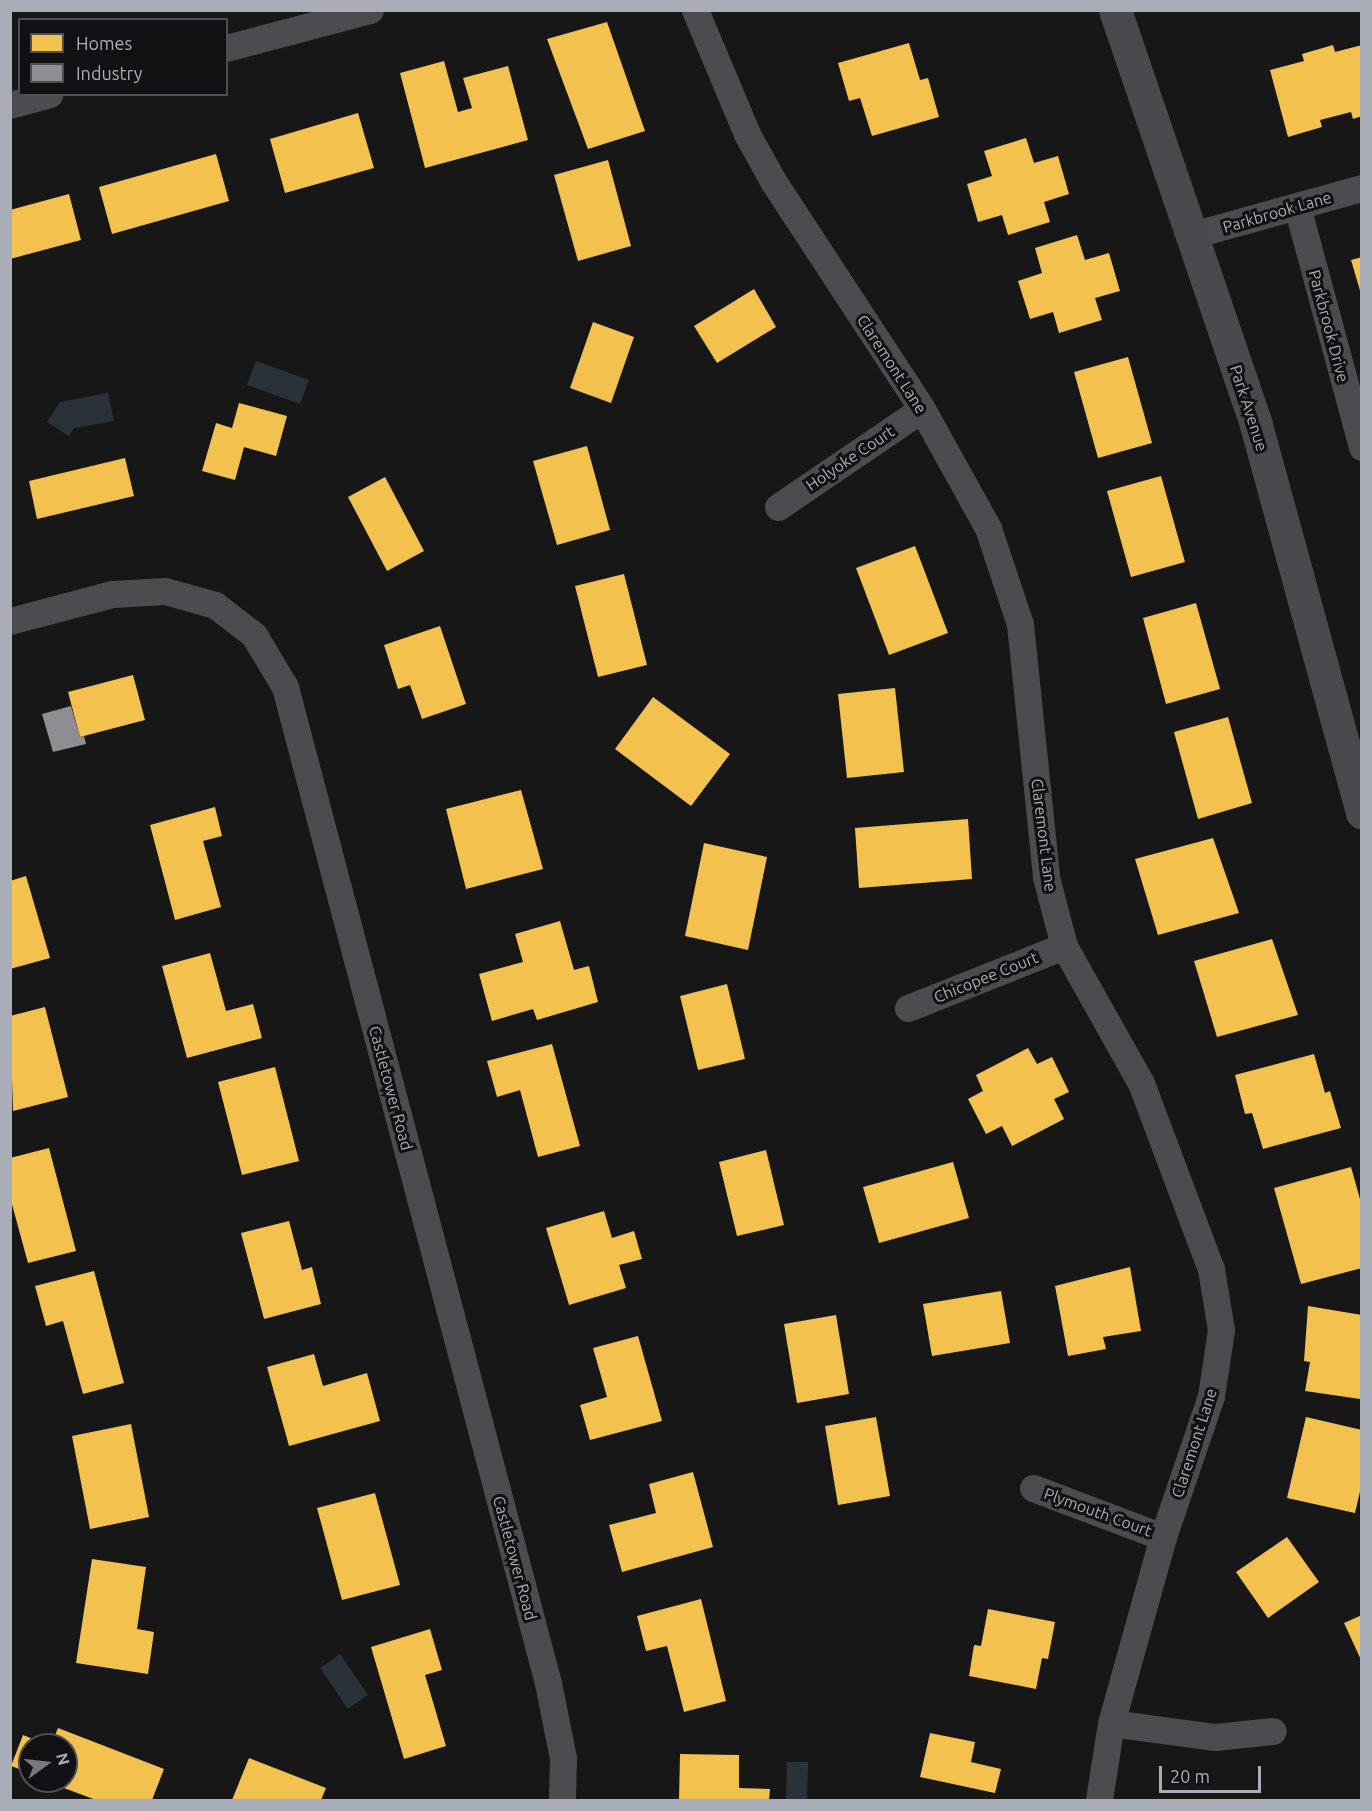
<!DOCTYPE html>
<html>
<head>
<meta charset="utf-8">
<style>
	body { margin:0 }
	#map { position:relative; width:1372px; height:1811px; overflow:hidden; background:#171717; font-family:Ubuntu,sans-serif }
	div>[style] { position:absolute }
	.water>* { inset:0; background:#2a3239 }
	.homes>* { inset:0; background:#f2c14e }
	.industry>* { inset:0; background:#8d8d92 }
	.minor>* { height:27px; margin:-13.5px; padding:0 13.5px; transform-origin:13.5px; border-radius:13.5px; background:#4b4c50 }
	.secondary>* { height:33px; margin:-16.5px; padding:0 16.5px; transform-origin:16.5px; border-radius:16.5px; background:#4a4a4e }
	span { translate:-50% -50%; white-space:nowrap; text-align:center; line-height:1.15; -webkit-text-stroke:6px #111113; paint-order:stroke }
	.street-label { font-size:16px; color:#a8adb8 }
	.frame { position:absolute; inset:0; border:12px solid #a8adb8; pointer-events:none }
	.legend { position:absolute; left:18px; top:18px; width:210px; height:78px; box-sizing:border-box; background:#111113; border:2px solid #4d4f55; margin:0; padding:8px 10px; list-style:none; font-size:18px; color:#a8adb8 }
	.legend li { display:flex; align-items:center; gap:12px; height:30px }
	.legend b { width:30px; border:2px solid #4d4f55 }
	.north { position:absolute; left:18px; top:1733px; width:60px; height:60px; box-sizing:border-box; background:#111113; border:2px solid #4d4f55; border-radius:50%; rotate:75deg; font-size:16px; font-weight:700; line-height:24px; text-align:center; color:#a8adb8 }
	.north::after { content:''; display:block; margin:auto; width:21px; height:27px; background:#757880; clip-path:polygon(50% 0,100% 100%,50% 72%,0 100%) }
	.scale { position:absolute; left:1159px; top:1766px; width:102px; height:27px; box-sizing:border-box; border:3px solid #a8adb8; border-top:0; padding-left:8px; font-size:18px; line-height:21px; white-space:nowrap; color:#a8adb8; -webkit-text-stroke:4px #111113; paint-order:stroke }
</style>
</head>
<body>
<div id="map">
	<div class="water">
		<div style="clip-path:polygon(256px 361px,309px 380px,300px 404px,247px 385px)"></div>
		<div style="clip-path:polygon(108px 393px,114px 421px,74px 428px,69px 436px,47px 422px,60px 402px)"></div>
		<div style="clip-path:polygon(340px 1654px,368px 1695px,348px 1709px,320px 1668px)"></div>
		<div style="clip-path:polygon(787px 1762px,808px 1762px,807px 1800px,786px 1800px)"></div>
	</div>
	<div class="homes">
		<div style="clip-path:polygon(607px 22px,645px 131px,588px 149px,547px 39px)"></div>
		<div style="clip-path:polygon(909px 43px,920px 80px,928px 78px,939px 117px,872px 136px,860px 98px,849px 101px,838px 63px)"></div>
		<div style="clip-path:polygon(1333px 45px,1335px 52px,1362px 45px,1362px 116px,1353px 119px,1351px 112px,1320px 120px,1322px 127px,1288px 137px,1270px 70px,1304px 61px,1302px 54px)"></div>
		<div style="clip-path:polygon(444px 61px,458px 112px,472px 108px,463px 78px,508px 66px,528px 140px,425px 168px,400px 73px)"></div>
		<div style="clip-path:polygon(358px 113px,374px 168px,285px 193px,270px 139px)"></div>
		<div style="clip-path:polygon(1026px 138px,1034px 163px,1058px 156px,1069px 194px,1044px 202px,1050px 222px,1008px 235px,1002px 215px,978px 222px,967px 184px,992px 176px,984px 151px)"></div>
		<div style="clip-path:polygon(216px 154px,229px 201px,112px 234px,99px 187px)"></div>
		<div style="clip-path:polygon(608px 160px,631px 246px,578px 261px,554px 175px)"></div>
		<div style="clip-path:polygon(69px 194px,81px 240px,10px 259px,10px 210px)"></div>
		<div style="clip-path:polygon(1077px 235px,1085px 260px,1109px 253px,1120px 291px,1095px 298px,1102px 320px,1059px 333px,1053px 312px,1030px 319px,1018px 281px,1042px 273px,1035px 248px)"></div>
		<div style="clip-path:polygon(1362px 257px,1362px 294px,1361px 294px,1351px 260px)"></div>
		<div style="clip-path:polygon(754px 289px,776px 327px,717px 363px,694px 326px)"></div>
		<div style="clip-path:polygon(593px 322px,634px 337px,611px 403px,570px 388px)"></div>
		<div style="clip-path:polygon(1128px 357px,1152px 443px,1098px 458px,1074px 372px)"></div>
		<div style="clip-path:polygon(239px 403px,287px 416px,276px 456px,244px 447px,235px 480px,202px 471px,216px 423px,232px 428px)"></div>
		<div style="clip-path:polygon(587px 446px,610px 530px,557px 545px,533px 461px)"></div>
		<div style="clip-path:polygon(125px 458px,134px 496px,37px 519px,29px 481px)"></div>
		<div style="clip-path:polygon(1161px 476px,1185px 562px,1131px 577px,1107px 491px)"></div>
		<div style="clip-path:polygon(385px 477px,424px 551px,387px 571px,348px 497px)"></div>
		<div style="clip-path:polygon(915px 546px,948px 633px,889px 655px,856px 568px)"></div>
		<div style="clip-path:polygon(624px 574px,647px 665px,598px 677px,575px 586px)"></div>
		<div style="clip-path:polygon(1196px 603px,1220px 689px,1166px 704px,1143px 618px)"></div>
		<div style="clip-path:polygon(440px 626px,466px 704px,422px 719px,410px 685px,398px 689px,384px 645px)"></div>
		<div style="clip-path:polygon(133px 675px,145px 720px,80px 737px,68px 692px)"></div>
		<div style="clip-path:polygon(895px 688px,904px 772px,847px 778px,838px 694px)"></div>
		<div style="clip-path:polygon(653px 697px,730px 754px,691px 806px,615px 749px)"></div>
		<div style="clip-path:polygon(1228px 717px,1252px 803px,1198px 819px,1174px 732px)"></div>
		<div style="clip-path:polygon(521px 790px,543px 869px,466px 889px,446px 809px)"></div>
		<div style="clip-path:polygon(215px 807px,222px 836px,203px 841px,221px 907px,175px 920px,150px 825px)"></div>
		<div style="clip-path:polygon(968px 819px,972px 879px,859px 888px,855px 828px)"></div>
		<div style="clip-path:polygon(1213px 838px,1239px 913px,1158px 935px,1135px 859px)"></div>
		<div style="clip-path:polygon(704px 843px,767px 857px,748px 950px,685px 936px)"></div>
		<div style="clip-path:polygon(26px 876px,50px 958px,10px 969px,10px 881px)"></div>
		<div style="clip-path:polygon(560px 921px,574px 970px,589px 966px,598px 1002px,537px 1020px,533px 1009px,492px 1021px,479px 974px,523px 962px,515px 934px)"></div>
		<div style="clip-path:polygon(1272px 939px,1298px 1015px,1217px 1037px,1194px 961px)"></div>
		<div style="clip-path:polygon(210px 953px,226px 1011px,253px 1004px,262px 1038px,187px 1058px,162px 966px)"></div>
		<div style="clip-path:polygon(727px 984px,745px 1059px,698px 1070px,680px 996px)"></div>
		<div style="clip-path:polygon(45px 1007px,68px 1097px,13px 1111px,10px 1016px)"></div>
		<div style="clip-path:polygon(552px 1044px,580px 1146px,538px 1157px,520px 1090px,497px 1097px,487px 1061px)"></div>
		<div style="clip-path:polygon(1028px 1048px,1037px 1064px,1052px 1057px,1069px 1092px,1054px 1099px,1064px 1119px,1012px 1146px,1002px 1126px,986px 1134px,968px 1099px,983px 1091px,976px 1075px)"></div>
		<div style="clip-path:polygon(1314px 1054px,1325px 1093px,1330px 1091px,1341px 1128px,1263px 1149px,1252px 1113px,1245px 1114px,1235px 1075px)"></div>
		<div style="clip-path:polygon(275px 1067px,299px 1161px,242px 1175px,218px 1082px)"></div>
		<div style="clip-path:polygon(49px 1148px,76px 1251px,28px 1263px,10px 1197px,10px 1158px)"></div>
		<div style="clip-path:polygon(766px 1150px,784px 1225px,737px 1236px,719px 1162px)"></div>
		<div style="clip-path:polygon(953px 1162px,969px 1218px,879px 1243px,863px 1187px)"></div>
		<div style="clip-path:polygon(1351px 1167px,1362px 1206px,1362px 1268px,1301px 1284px,1274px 1188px)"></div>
		<div style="clip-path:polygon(604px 1211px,612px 1238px,634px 1231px,642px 1259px,619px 1265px,626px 1288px,569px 1305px,546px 1228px)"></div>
		<div style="clip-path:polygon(289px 1221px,302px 1270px,312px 1267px,321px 1304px,264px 1319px,241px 1233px)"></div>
		<div style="clip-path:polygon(1130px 1267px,1141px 1331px,1103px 1337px,1106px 1349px,1068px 1356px,1055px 1286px)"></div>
		<div style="clip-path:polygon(94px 1271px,124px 1383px,83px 1394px,63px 1321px,46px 1326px,35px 1286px)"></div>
		<div style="clip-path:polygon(1001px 1291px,1010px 1343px,932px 1356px,923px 1304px)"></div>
		<div style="clip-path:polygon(1308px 1306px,1362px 1315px,1360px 1399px,1305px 1391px,1310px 1362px,1304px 1361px)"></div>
		<div style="clip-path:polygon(836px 1315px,849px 1394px,797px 1403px,784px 1324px)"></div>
		<div style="clip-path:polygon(638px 1336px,662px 1421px,590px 1440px,580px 1405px,607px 1397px,593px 1348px)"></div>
		<div style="clip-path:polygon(314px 1354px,323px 1386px,367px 1373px,380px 1421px,289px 1446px,267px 1367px)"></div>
		<div style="clip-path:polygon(876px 1417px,890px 1496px,838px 1505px,825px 1426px)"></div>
		<div style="clip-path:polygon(1306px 1417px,1362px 1430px,1362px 1483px,1355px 1513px,1287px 1498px)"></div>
		<div style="clip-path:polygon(131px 1424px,149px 1517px,90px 1529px,72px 1436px)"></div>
		<div style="clip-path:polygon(693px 1472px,713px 1547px,622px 1572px,609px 1525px,656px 1513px,649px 1484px)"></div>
		<div style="clip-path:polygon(375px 1493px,400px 1585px,342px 1600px,317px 1508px)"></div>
		<div style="clip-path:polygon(1287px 1537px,1319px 1582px,1268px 1618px,1236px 1572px)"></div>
		<div style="clip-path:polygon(92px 1559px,146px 1567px,137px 1629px,154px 1632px,148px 1674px,76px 1663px)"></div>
		<div style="clip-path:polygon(701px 1599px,726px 1701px,684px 1712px,667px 1646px,646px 1651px,637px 1616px)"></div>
		<div style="clip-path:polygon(988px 1609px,1055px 1622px,1048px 1659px,1042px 1658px,1036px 1689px,969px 1676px,974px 1645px,981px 1646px)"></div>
		<div style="clip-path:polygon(1362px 1615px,1362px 1662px,1344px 1623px)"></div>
		<div style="clip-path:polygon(430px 1629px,442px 1670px,425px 1675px,446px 1746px,404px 1759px,371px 1647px)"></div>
		<div style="clip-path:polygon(58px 1728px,164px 1769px,152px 1800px,96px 1800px,48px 1782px,45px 1787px,30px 1781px,66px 1781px,66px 1745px,51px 1745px)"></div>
		<div style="clip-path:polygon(930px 1733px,975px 1742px,971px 1762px,1001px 1769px,995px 1793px,920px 1777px)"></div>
		<div style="clip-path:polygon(23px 1735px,48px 1745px,30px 1745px,30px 1773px,11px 1766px)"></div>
		<div style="clip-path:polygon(680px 1754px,739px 1755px,739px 1788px,770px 1789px,769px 1800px,679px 1800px)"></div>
		<div style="clip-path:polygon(249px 1758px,326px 1788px,321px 1800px,232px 1800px)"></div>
	</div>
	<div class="industry">
		<div style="clip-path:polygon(71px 706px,80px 737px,84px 736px,86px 744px,53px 752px,42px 714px)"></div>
	</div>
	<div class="minor">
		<div style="left:695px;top:10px;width:134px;rotate:67.2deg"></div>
		<div style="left:747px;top:134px;width:54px;rotate:61deg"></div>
		<div style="left:773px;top:181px;width:272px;rotate:56.8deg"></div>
		<div style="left:922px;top:409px;width:136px;rotate:61deg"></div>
		<div style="left:988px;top:528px;width:101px;rotate:71.6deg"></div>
		<div style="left:1020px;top:624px;width:254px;rotate:84.1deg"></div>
		<div style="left:1046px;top:877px;width:71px;rotate:75.4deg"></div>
		<div style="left:1064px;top:946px;width:157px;rotate:60.7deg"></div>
		<div style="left:1141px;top:1083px;width:199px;rotate:69.4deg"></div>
		<div style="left:1211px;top:1269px;width:62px;rotate:80.7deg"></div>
		<div style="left:1221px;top:1330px;width:67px;rotate:98.6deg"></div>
		<div style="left:1211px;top:1396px;width:149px;rotate:108.8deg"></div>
		<div style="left:1163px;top:1537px;width:193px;rotate:105.6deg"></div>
		<div style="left:1111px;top:1723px;width:78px;rotate:98.9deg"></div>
		<div style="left:226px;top:48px;width:149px;rotate:-14.8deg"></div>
		<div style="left:10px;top:105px;width:41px;rotate:-15.4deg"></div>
		<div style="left:1297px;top:206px;width:250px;rotate:74.9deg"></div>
		<div style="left:1192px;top:235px;width:176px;rotate:-15.5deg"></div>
		<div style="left:778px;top:507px;width:174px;rotate:-34.2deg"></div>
		<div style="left:10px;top:621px;width:106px;rotate:-14.8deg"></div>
		<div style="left:112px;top:594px;width:53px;rotate:-3.2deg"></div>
		<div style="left:165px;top:591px;width:52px;rotate:15.6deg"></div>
		<div style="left:215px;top:605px;width:49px;rotate:37.6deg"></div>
		<div style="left:254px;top:635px;width:61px;rotate:59.2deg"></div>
		<div style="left:285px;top:687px;width:1030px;rotate:75.21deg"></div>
		<div style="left:548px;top:1683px;width:76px;rotate:78.7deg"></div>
		<div style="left:563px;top:1758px;width:42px;rotate:91.4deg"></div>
		<div style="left:908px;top:1008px;width:168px;rotate:-21.7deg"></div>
		<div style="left:1033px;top:1488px;width:139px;rotate:20.7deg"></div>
		<div style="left:1111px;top:1723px;width:105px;rotate:7.7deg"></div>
		<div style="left:1215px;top:1737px;width:58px;rotate:-5.9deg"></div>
	</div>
	<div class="secondary">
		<div style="left:1115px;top:10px;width:438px;rotate:71.2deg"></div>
		<div style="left:1256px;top:425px;width:402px;rotate:74.7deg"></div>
	</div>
	<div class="street-label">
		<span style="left:1277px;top:212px;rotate:-16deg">Parkbrook Lane</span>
		<span style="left:1329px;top:326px;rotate:75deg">Parkbrook Drive</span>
		<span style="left:892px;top:364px;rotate:57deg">Claremont Lane</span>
		<span style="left:1249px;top:408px;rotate:72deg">Park Avenue</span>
		<span style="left:850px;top:458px;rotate:-34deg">Holyoke Court</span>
		<span style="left:1044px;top:835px;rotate:83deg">Claremont Lane</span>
		<span style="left:986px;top:977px;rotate:-22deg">Chicopee Court</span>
		<span style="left:391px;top:1088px;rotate:75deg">Castletower Road</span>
		<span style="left:1194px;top:1443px;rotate:-72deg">Claremont Lane</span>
		<span style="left:1098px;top:1512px;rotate:20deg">Plymouth Court</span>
		<span style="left:515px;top:1558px;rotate:75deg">Castletower Road</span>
	</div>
	<div class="frame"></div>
	<ul class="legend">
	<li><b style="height:16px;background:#f2c14e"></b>Homes</li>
	<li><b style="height:16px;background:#8d8d92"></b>Industry</li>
	</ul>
	<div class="north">N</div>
	<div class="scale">20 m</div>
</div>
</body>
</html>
